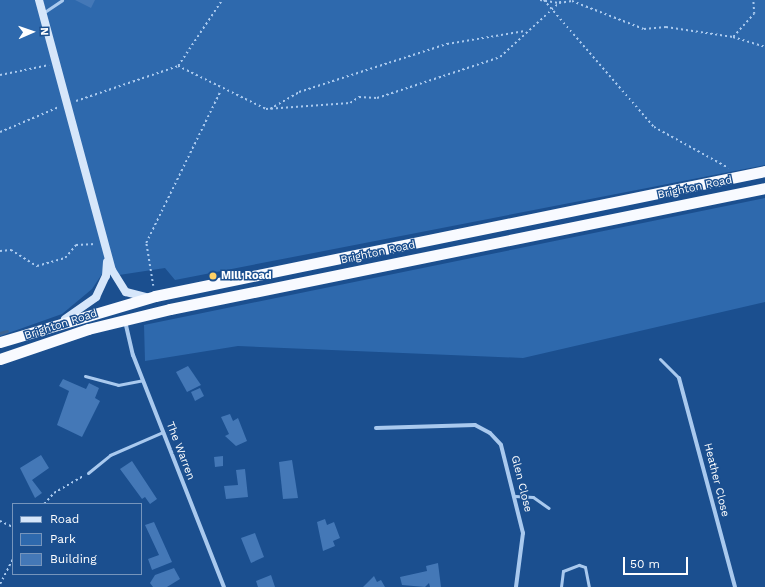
<!DOCTYPE html>
<html>
<head>
<meta charset="utf-8">
<style>
	body { margin:0 }
	#map { position:relative; width:765px; height:587px; overflow:hidden; background:#1b4f8f; font-family:"Work Sans",sans-serif }
	div>[style] { position:absolute }
	.green>* { inset:0; background:#2e69ad }
	.stream>* { height:2.5px; margin:-1.25px; padding:0 1.25px; transform-origin:1.25px; border-radius:1.25px; background:#3c6290 }
	.building>* { inset:0; background:#4478b7 }
	.path>* { height:1.5px; margin-top:-0.75px; transform-origin:0; background:repeating-linear-gradient(90deg,#a9c9ee 0 2px,transparent 0 5px) }
	.service>* { height:3px; margin:-1.5px; padding:0 1.5px; transform-origin:1.5px; border-radius:1.5px; background:#a9c9ee }
	.minor>* { height:4px; margin:-2px; padding:0 2px; transform-origin:2px; border-radius:2px; background:#a9c9ee }
	.secondary>* { height:8px; margin:-4px; padding:0 4px; transform-origin:4px; border-radius:4px; background:#d6e6fa }
	.trunk>* { height:11px; margin:-5.5px; padding:0 5.5px; transform-origin:5.5px; border-radius:5.5px; background:#f8faff }
	.dots>* { width:11px; height:11px; translate:-50% -50%; box-sizing:border-box; border:2px solid #1b4f8f; border-radius:50% }
	span { translate:-50% -50%; white-space:nowrap; text-align:center; line-height:1.15; -webkit-text-stroke:3px #1b4f8f; paint-order:stroke }
	.street-label { font-size:11px; color:#fff }
	.poi-label { font-size:11px; color:#fff; font-weight:700 }
	.left { translate:0 -50%; text-align:left }
	.legend { position:absolute; left:12px; top:503px; width:130px; height:72px; box-sizing:border-box; background:#1b4f8f; border:1px solid #7695bc; margin:0; padding:5px 7px; list-style:none; font-size:12px; color:#fff }
	.legend li { display:flex; align-items:center; gap:8px; height:20px }
	.legend b { width:20px; border:1px solid #7695bc }
	.north { position:absolute; left:12px; top:12px; width:40px; height:40px; -webkit-text-stroke:3px #1b4f8f; paint-order:stroke; rotate:88deg; font-size:11px; font-weight:700; line-height:16px; text-align:center; color:#fff }
	.north::after { content:''; display:block; margin:auto; width:14px; height:18px; background:#fff; clip-path:polygon(50% 0,100% 100%,50% 72%,0 100%) }
	.scale { position:absolute; left:623px; top:557px; width:65px; height:18px; box-sizing:border-box; border:2px solid #fff; border-top:0; padding-left:5px; font-size:12px; line-height:14px; white-space:nowrap; color:#fff; -webkit-text-stroke:3px #1b4f8f; paint-order:stroke }
</style>
</head>
<body>
<div id="map">
	<div class="green">
		<div style="clip-path:polygon(0 0,765px 0,765px 165px,175px 280px,165px 268px,119px 275px,105px 248px,108px 265px,92px 289px,62px 314px,0 336px)"></div>
		<div style="clip-path:polygon(765px 198px,765px 302px,523px 358px,238px 346px,145px 361px,144px 325px)"></div>
	</div>
	<div class="stream">
		<div style="left:0;top:333px;width:7px;rotate:-16deg"></div>
	</div>
	<div class="building">
		<div style="clip-path:polygon(75px 0,95px 0,91px 8px)"></div>
		<div style="clip-path:polygon(188px 366px,201px 385px,187px 392px,176px 372px)"></div>
		<div style="clip-path:polygon(63px 379px,86px 389px,89px 383px,99px 388px,95px 398px,100px 401px,82px 437px,57px 425px,69px 391px,59px 386px)"></div>
		<div style="clip-path:polygon(200px 388px,204px 396px,195px 401px,191px 392px)"></div>
		<div style="clip-path:polygon(230px 414px,233px 421px,238px 418px,247px 441px,236px 446px,225px 436px,229px 434px,221px 417px)"></div>
		<div style="clip-path:polygon(41px 455px,49px 468px,32px 480px,42px 493px,35px 498px,20px 468px)"></div>
		<div style="clip-path:polygon(223px 456px,223px 466px,215px 467px,214px 457px)"></div>
		<div style="clip-path:polygon(292px 460px,298px 498px,283px 499px,279px 462px)"></div>
		<div style="clip-path:polygon(132px 461px,157px 499px,150px 504px,145px 497px,142px 499px,120px 469px)"></div>
		<div style="clip-path:polygon(245px 469px,248px 497px,226px 499px,224px 486px,238px 485px,236px 470px)"></div>
		<div style="clip-path:polygon(325px 519px,327px 525px,334px 522px,340px 538px,333px 541px,335px 546px,323px 551px,317px 522px)"></div>
		<div style="clip-path:polygon(154px 522px,172px 562px,152px 570px,148px 559px,159px 555px,145px 525px)"></div>
		<div style="clip-path:polygon(255px 533px,264px 557px,251px 563px,241px 538px)"></div>
		<div style="clip-path:polygon(438px 563px,441px 587px,430px 587px,429px 583px,425px 587px,402px 585px,400px 577px,427px 571px,426px 566px)"></div>
		<div style="clip-path:polygon(174px 568px,180px 579px,167px 587px,153px 587px,150px 583px,155px 575px)"></div>
		<div style="clip-path:polygon(271px 575px,275px 587px,258px 587px,256px 581px)"></div>
		<div style="clip-path:polygon(374px 576px,377px 582px,381px 580px,385px 587px,363px 587px)"></div>
	</div>
	<div class="path">
		<div style="left:540px;top:0;width:19px;rotate:9deg"></div>
		<div style="left:559px;top:3px;width:4px;rotate:-45deg"></div>
		<div style="left:544px;top:0;width:168px;rotate:49.1deg"></div>
		<div style="left:654px;top:127px;width:85px;rotate:28.7deg"></div>
		<div style="left:733px;top:37px;width:34px;rotate:17deg"></div>
		<div style="left:178px;top:66px;width:98px;rotate:26deg"></div>
		<div style="left:266px;top:109px;width:84px;rotate:-4.1deg"></div>
		<div style="left:350px;top:103px;width:11px;rotate:-34deg"></div>
		<div style="left:359px;top:97px;width:18px;rotate:3deg"></div>
		<div style="left:377px;top:98px;width:130px;rotate:-18.4deg"></div>
		<div style="left:500px;top:57px;width:80px;rotate:-42.5deg"></div>
		<div style="left:559px;top:3px;width:13px;rotate:-9deg"></div>
		<div style="left:572px;top:1px;width:77px;rotate:21.3deg"></div>
		<div style="left:644px;top:29px;width:22px;rotate:-5deg"></div>
		<div style="left:666px;top:27px;width:68px;rotate:8.5deg"></div>
		<div style="left:733px;top:37px;width:31px;rotate:-48deg"></div>
		<div style="left:754px;top:14px;width:14px;rotate:-94deg"></div>
		<div style="left:0;top:75px;width:50px;rotate:-11.5deg"></div>
		<div style="left:76px;top:101px;width:108px;rotate:-18.9deg"></div>
		<div style="left:178px;top:66px;width:79px;rotate:-56.3deg"></div>
		<div style="left:270px;top:109px;width:34px;rotate:-30deg"></div>
		<div style="left:299px;top:92px;width:156px;rotate:-18deg"></div>
		<div style="left:447px;top:44px;width:79px;rotate:-9.5deg"></div>
		<div style="left:0;top:132px;width:64px;rotate:-23deg"></div>
		<div style="left:0;top:251px;width:11px;rotate:-5deg"></div>
		<div style="left:11px;top:250px;width:31px;rotate:32deg"></div>
		<div style="left:37px;top:266px;width:29px;rotate:-16deg"></div>
		<div style="left:65px;top:258px;width:17px;rotate:-50deg"></div>
		<div style="left:76px;top:245px;width:20px;rotate:-3deg"></div>
		<div style="left:153px;top:286px;width:44px;rotate:-99.2deg"></div>
		<div style="left:146px;top:243px;width:170px;rotate:-63.9deg"></div>
		<div style="left:44px;top:504px;width:15px;rotate:-48deg"></div>
		<div style="left:54px;top:493px;width:34px;rotate:-30deg"></div>
		<div style="left:0;top:521px;width:14px;rotate:25deg"></div>
		<div style="left:0;top:584px;width:28px;rotate:-63deg"></div>
	</div>
	<div class="service">
		<div style="left:43px;top:13px;width:23px;rotate:-34deg"></div>
		<div style="left:660px;top:359px;width:27px;rotate:45deg"></div>
		<div style="left:85px;top:376px;width:34px;rotate:15deg"></div>
		<div style="left:118px;top:385px;width:25px;rotate:-11deg"></div>
		<div style="left:88px;top:473px;width:28px;rotate:-39deg"></div>
		<div style="left:110px;top:455px;width:58px;rotate:-23.5deg"></div>
		<div style="left:515px;top:496px;width:18px;rotate:3deg"></div>
		<div style="left:533px;top:497px;width:19px;rotate:35deg"></div>
		<div style="left:561px;top:587px;width:16px;rotate:-83deg"></div>
		<div style="left:563px;top:571px;width:17px;rotate:-21deg"></div>
		<div style="left:579px;top:565px;width:6px;rotate:18deg"></div>
		<div style="left:585px;top:567px;width:20px;rotate:79deg"></div>
	</div>
	<div class="minor">
		<div style="left:125px;top:321px;width:35px;rotate:77deg"></div>
		<div style="left:133px;top:355px;width:249px;rotate:68.6deg"></div>
		<div style="left:679px;top:378px;width:216px;rotate:75deg"></div>
		<div style="left:376px;top:428px;width:99px;rotate:-1.7deg"></div>
		<div style="left:475px;top:425px;width:17px;rotate:28deg"></div>
		<div style="left:490px;top:433px;width:16px;rotate:47deg"></div>
		<div style="left:501px;top:445px;width:91px;rotate:76deg"></div>
		<div style="left:523px;top:533px;width:54px;rotate:97.4deg"></div>
	</div>
	<div class="secondary">
		<div style="left:39px;top:0;width:280px;rotate:74.9deg"></div>
		<div style="left:112px;top:270px;width:26px;rotate:58deg"></div>
		<div style="left:126px;top:292px;width:21px;rotate:14deg"></div>
		<div style="left:65px;top:319px;width:38px;rotate:-35deg"></div>
		<div style="left:96px;top:297px;width:23px;rotate:-65deg"></div>
		<div style="left:106px;top:276px;width:14px;rotate:-86deg"></div>
	</div>
	<div class="trunk">
		<div style="left:0;top:342px;width:162px;rotate:-16.5deg"></div>
		<div style="left:155px;top:296px;width:623px;rotate:-11.58deg"></div>
		<div style="left:0;top:359px;width:93px;rotate:-18.8deg"></div>
		<div style="left:88px;top:329px;width:84px;rotate:-13.7deg"></div>
		<div style="left:170px;top:309px;width:607px;rotate:-11.49deg"></div>
	</div>
	<div class="dots">
		<div style="left:213px;top:276px;background:#ffd166"></div>
	</div>
	<div class="street-label">
		<span style="left:695px;top:188px;rotate:-12deg">Brighton Road</span>
		<span style="left:378px;top:253px;rotate:-12deg">Brighton Road</span>
		<span style="left:61px;top:325px;rotate:-18deg">Brighton Road</span>
		<span style="left:180px;top:451px;rotate:69deg">The Warren</span>
		<span style="left:716px;top:480px;rotate:76deg">Heather Close</span>
		<span style="left:521px;top:484px;rotate:76deg">Glen Close</span>
	</div>
	<div class="poi-label">
		<span class="left" style="left:221px;top:276px">Mill Road</span>
	</div>
	<ul class="legend">
	<li><b style="height:5px;background:#d6e6fa"></b>Road</li>
	<li><b style="height:11px;background:#2e69ad"></b>Park</li>
	<li><b style="height:11px;background:#4478b7"></b>Building</li>
	</ul>
	<div class="north">N</div>
	<div class="scale">50 m</div>
</div>
</body>
</html>
